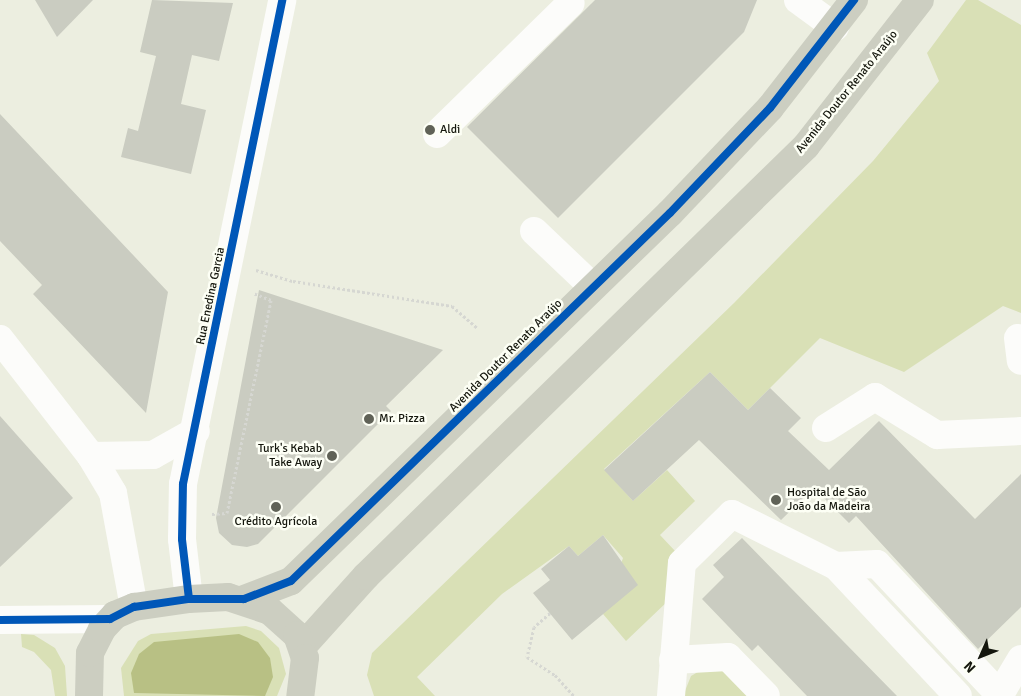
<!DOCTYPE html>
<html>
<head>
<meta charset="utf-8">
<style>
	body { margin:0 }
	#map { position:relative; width:1021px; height:696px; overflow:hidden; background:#eceee0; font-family:Signika,sans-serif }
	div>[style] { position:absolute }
	.green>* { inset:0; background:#d9e0b6 }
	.water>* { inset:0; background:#b8c084 }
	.building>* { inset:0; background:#caccc1 }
	.path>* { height:3px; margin-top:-1.5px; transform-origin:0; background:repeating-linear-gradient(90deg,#d6d7d2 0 2.5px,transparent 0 5px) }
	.minor>* { height:28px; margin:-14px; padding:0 14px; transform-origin:14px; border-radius:14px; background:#fcfcfa }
	.major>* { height:28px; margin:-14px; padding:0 14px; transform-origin:14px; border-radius:14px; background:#cccec1 }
	.cycleway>* { height:8px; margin:-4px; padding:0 4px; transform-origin:4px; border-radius:4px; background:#0057b8 }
	.dots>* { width:14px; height:14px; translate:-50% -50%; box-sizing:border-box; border:2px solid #fdfff5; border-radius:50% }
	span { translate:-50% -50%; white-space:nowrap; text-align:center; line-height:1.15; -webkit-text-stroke:5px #fdfff5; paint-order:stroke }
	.street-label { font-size:12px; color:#14160d }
	.poi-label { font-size:12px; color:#14160d }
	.left { translate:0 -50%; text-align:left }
	.right { translate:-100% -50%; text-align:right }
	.north { position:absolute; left:956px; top:631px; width:50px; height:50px; -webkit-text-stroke:4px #fdfff5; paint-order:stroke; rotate:226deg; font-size:14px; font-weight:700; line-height:20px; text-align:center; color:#14160d }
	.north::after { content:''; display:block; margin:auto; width:18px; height:22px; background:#14160d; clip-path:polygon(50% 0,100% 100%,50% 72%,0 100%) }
</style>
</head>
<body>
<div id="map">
	<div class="green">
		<div style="clip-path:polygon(966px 0,978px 0,1021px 25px,1021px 313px,1003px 306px,904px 372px,820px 338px,748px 410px,710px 372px,604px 469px,633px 501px,667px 470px,695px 501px,660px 535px,676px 552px,669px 600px,626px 641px,603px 614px,623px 558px,603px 535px,578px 556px,569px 546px,502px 594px,417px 677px,435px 696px,374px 696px,367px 675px,372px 653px,734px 303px,873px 161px,939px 81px,927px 53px)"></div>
		<div style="clip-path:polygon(246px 626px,261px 631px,279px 648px,286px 674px,277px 696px,124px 696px,121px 668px,138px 641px,151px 634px)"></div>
		<div style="clip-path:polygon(21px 634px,34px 635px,55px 648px,65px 666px,67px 696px,55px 696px,51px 670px,34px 652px,22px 647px)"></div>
		<div style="clip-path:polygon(730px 668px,753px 696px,683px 696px,691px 676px,703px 669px)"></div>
	</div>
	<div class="water">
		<div style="clip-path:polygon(239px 634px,258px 642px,270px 658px,273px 677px,265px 696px,134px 693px,131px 673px,139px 654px,154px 642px)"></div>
	</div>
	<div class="building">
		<div style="clip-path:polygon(35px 0,93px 0,57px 37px)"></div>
		<div style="clip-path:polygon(152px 0,233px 3px,219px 61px,192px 55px,181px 104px,206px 110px,191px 174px,121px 157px,128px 128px,138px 131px,156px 56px,140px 52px)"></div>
		<div style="clip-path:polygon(595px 0,757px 0,744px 32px,558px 218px,467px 127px)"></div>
		<div style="clip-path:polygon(0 114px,168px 292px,146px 413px,33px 294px,42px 285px,0 241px)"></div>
		<div style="clip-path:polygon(259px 290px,443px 350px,386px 406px,391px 411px,258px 544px,247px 547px,232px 545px,219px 533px,216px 518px)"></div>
		<div style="clip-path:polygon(710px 372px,748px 410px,770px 388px,801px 418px,788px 431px,829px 470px,879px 421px,975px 519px,1021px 474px,1021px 607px,978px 649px,856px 516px,849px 523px,814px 488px,781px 520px,699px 440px,633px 501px,604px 470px)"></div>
		<div style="clip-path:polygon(0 416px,73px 498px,0 567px)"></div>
		<div style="clip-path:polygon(603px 535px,638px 585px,572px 640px,533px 593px,550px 580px,541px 569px,569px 546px,578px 556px)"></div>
		<div style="clip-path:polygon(742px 538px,897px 696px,807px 696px,758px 645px,752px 651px,702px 599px,724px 577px,713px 565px)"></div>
	</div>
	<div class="path">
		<div style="left:256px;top:270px;width:39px;rotate:17deg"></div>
		<div style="left:293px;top:281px;width:161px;rotate:8.9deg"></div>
		<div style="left:452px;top:306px;width:33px;rotate:41deg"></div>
		<div style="left:212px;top:514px;width:15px;rotate:-4deg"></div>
		<div style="left:227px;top:513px;width:217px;rotate:-78.3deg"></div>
		<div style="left:271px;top:300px;width:19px;rotate:-159deg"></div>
		<div style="left:550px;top:613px;width:21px;rotate:139deg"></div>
		<div style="left:534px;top:627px;width:31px;rotate:103deg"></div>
		<div style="left:527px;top:657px;width:33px;rotate:33deg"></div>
		<div style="left:555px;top:675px;width:28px;rotate:48deg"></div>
	</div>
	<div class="minor">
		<div style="left:798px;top:0;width:46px;rotate:36.1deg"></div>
		<div style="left:437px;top:134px;width:187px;rotate:-44.4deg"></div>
		<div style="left:534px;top:231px;width:80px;rotate:43.5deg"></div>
		<div style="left:1018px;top:338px;width:23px;rotate:83deg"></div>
		<div style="left:0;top:339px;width:148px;rotate:52.1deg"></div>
		<div style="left:91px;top:456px;width:43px;rotate:59.3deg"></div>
		<div style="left:113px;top:493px;width:116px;rotate:79.6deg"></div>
		<div style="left:826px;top:428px;width:58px;rotate:-32.3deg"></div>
		<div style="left:875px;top:397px;width:73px;rotate:31.5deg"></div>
		<div style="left:937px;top:435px;width:84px;rotate:-2.7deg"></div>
		<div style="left:91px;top:456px;width:62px;rotate:-0.9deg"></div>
		<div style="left:153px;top:455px;width:49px;rotate:-29.2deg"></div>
		<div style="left:836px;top:566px;width:41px;rotate:-2.8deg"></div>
		<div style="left:877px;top:564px;width:178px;rotate:46.8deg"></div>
		<div style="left:189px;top:599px;width:60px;rotate:-96.7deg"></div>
		<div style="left:182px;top:539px;width:55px;rotate:-89deg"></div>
		<div style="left:183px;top:484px;width:494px;rotate:-78.4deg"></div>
		<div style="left:0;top:620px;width:110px;rotate:-0.5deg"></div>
		<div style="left:673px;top:660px;width:55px;rotate:-3.1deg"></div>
		<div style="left:728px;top:657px;width:54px;rotate:45.7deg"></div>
		<div style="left:671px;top:696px;width:133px;rotate:-85.3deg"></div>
		<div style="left:682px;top:563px;width:70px;rotate:-44.4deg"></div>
		<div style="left:732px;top:514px;width:116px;rotate:26.6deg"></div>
		<div style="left:836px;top:566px;width:178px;rotate:46.8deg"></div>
		<div style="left:999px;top:696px;width:43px;rotate:-59.3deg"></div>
	</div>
	<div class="major">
		<div style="left:244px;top:599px;width:50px;rotate:-21deg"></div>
		<div style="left:291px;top:581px;width:528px;rotate:-44.16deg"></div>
		<div style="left:670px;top:213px;width:145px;rotate:-46.4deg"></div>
		<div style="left:770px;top:108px;width:137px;rotate:-52.1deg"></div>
		<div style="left:303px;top:646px;width:94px;rotate:-48deg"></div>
		<div style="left:366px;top:576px;width:615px;rotate:-44.34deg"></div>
		<div style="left:806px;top:146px;width:185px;rotate:-52deg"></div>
		<div style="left:89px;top:696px;width:43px;rotate:-88.7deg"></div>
		<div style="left:90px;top:653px;width:27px;rotate:-63deg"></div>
		<div style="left:102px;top:629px;width:19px;rotate:-47deg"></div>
		<div style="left:115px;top:615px;width:21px;rotate:-23deg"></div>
		<div style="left:134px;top:607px;width:56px;rotate:-8.3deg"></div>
		<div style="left:189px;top:599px;width:39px;rotate:-3deg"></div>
		<div style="left:228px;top:597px;width:44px;rotate:18.4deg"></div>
		<div style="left:270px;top:611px;width:36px;rotate:42deg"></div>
		<div style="left:297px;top:635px;width:24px;rotate:71deg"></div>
		<div style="left:305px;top:658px;width:38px;rotate:97deg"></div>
	</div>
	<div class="cycleway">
		<div style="left:189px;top:599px;width:60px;rotate:-96.7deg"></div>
		<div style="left:182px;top:539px;width:55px;rotate:-89deg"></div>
		<div style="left:183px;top:484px;width:494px;rotate:-78.4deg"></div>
		<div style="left:0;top:620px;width:110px;rotate:-0.5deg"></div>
		<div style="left:110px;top:619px;width:27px;rotate:-27deg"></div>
		<div style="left:134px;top:607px;width:56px;rotate:-8.3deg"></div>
		<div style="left:189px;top:599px;width:55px"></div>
		<div style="left:244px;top:599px;width:50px;rotate:-21deg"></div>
		<div style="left:291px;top:581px;width:528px;rotate:-44.16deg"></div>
		<div style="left:670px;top:213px;width:145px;rotate:-46.4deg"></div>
		<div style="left:770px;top:108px;width:137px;rotate:-52.1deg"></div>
	</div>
	<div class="dots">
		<div style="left:430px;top:130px;background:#606257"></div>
		<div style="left:369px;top:419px;background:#606257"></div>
		<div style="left:332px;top:456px;background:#606257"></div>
		<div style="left:776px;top:500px;background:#606257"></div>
		<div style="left:276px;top:507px;background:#606257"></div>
	</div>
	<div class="street-label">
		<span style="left:847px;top:92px;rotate:-51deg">Avenida Doutor Renato Araújo</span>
		<span style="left:211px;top:296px;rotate:-78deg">Rua Enedina Garcia</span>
		<span style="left:506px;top:356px;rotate:-45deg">Avenida Doutor Renato Araújo</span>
	</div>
	<div class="poi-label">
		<span class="left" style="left:440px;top:130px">Aldi</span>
		<span class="left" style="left:379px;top:419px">Mr. Pizza</span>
		<span class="right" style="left:322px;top:456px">Turk's Kebab<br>Take Away</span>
		<span class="left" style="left:787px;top:500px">Hospital de São<br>João da Madeira</span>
		<span style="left:276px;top:522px">Crédito Agrícola</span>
	</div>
	<div class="north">N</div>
</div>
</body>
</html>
